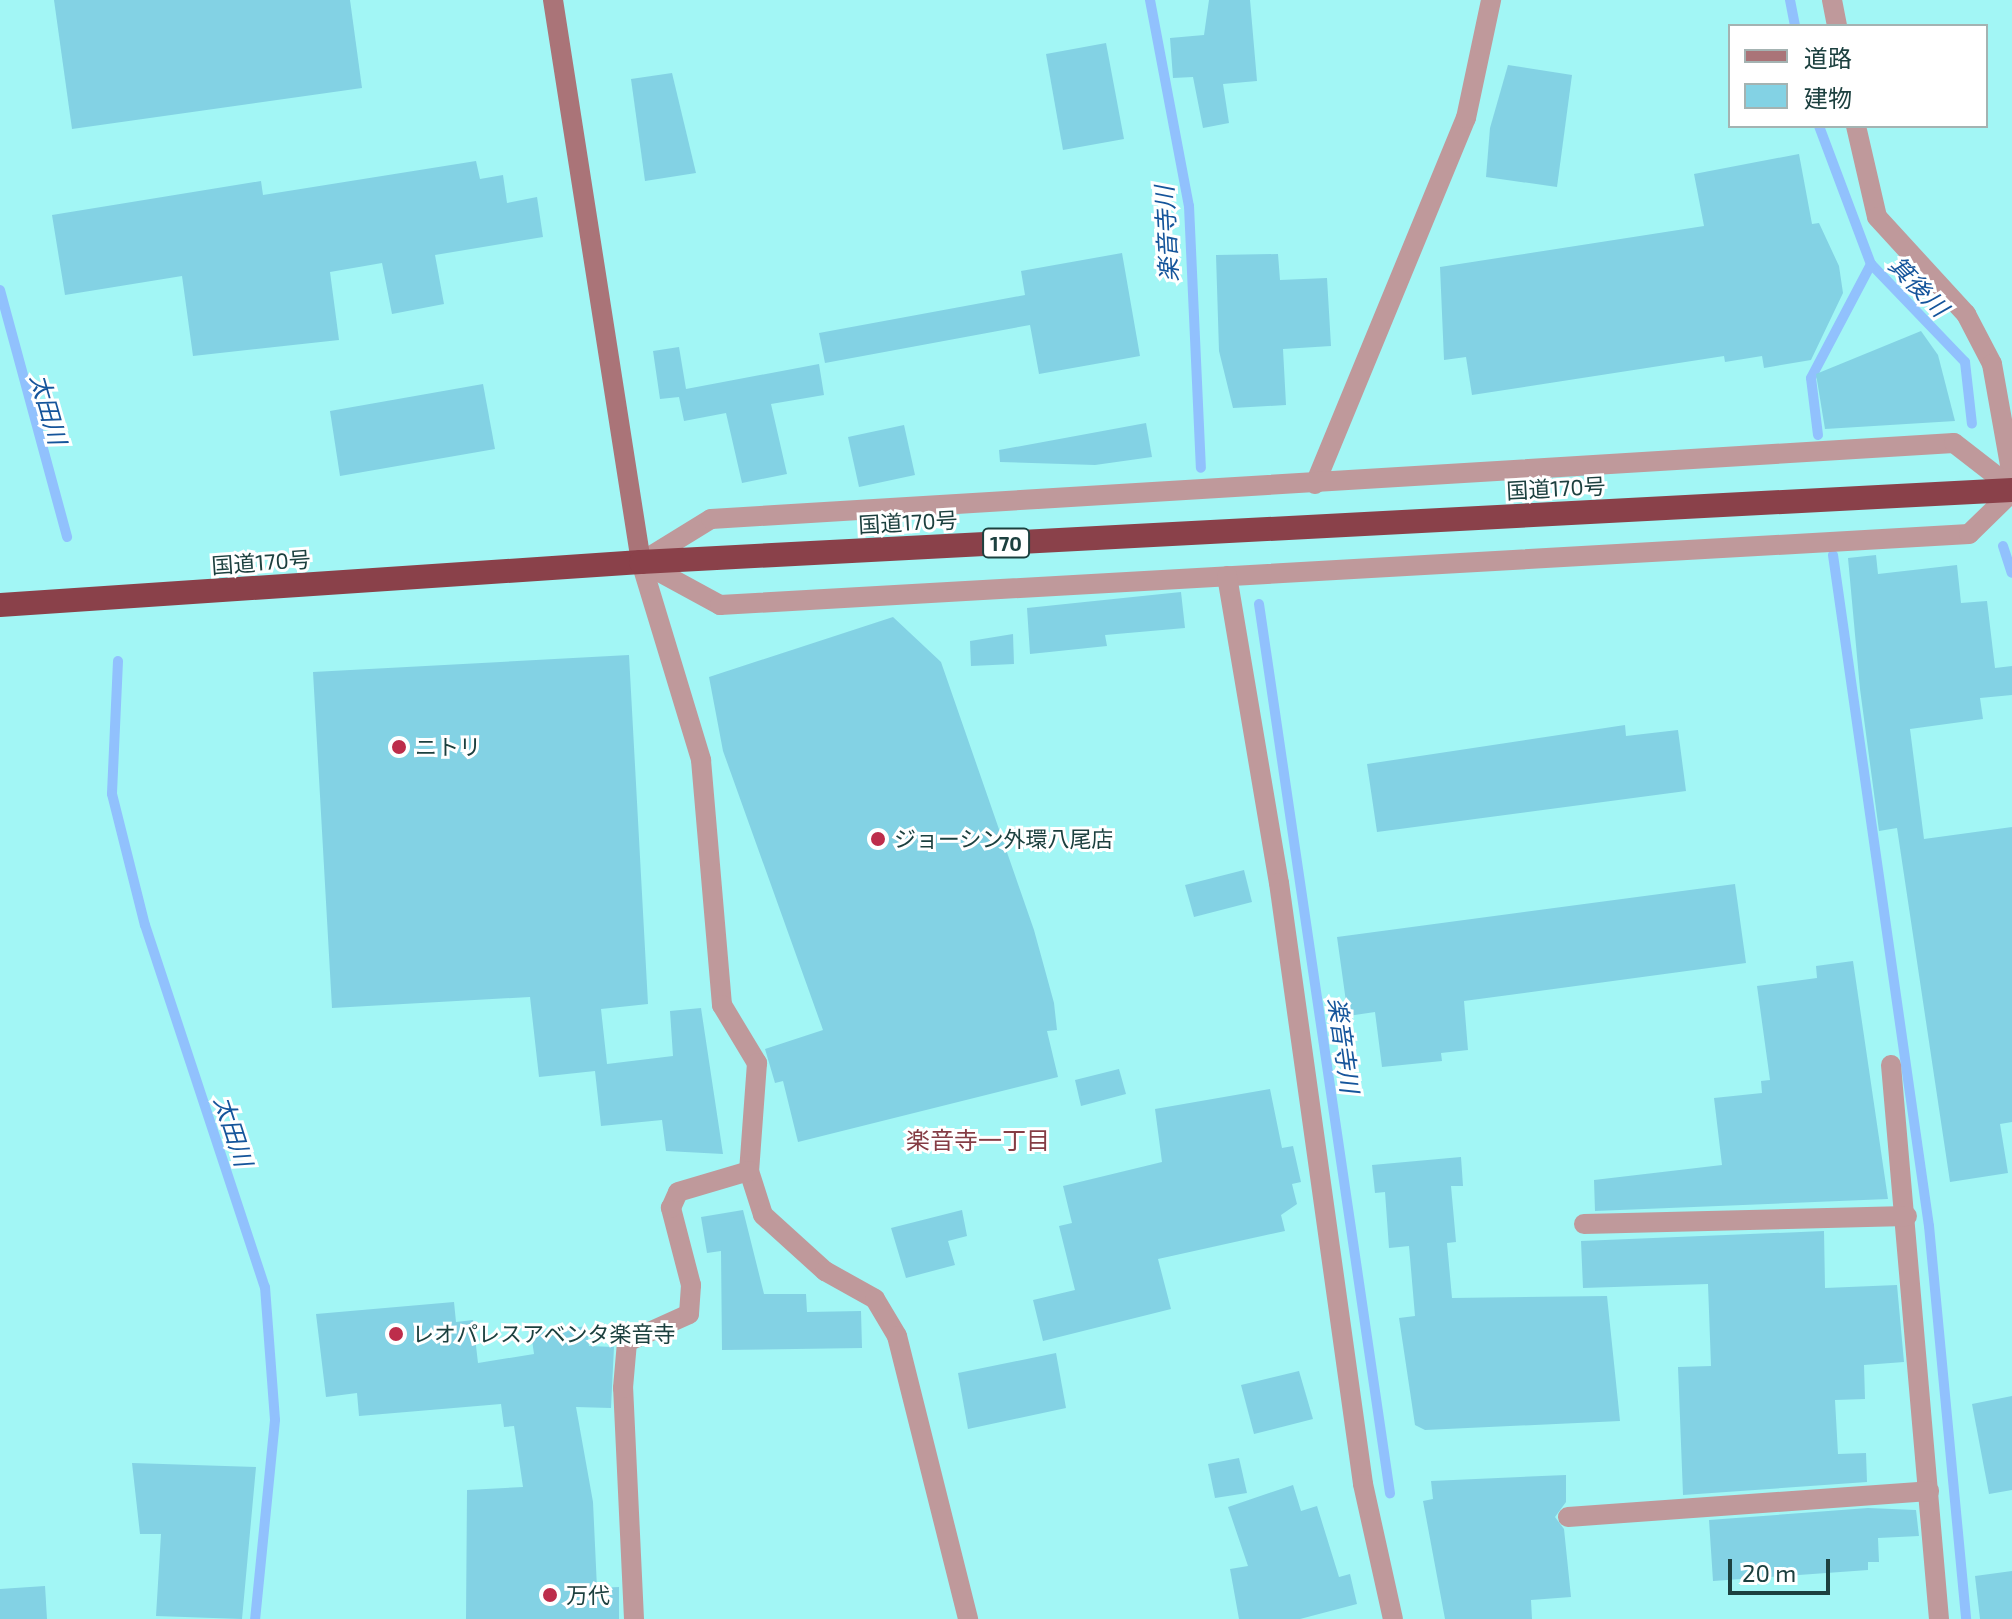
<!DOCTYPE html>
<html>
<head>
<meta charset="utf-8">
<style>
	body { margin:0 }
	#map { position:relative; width:2012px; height:1619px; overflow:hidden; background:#a2f6f5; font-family:"Exo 2","Noto Sans JP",sans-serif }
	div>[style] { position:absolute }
	.stream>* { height:10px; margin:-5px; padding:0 5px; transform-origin:5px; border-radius:5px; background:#91c1fd }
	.building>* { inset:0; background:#83d2e4 }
	.street>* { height:20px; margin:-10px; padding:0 10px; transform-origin:10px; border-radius:10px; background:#bf999b }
	.secondary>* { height:20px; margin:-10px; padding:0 10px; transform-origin:10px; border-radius:10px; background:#aa7478 }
	.highway>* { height:24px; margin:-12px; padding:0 12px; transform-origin:12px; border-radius:12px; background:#8a414a }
	.dots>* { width:22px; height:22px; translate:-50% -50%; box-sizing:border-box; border:4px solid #fff; border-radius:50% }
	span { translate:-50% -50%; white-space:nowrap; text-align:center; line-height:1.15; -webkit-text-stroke:6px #fff; paint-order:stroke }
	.shield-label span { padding:2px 6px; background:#fff; border:2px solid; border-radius:6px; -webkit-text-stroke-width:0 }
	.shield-label { font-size:20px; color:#1c403f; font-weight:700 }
	.street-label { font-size:22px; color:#1c403f }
	.poi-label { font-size:22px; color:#1c403f }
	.left { translate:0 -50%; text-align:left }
	.water-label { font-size:24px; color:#15559b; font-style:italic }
	.neighbourhood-label { font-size:24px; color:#853d45 }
	.legend { position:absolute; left:1728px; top:24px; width:260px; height:104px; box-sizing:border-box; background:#fff; border:2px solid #a4b3b2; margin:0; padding:10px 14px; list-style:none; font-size:24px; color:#1c403f }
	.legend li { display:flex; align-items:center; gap:16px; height:40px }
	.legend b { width:40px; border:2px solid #a4b3b2 }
	.scale { position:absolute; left:1728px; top:1559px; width:102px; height:36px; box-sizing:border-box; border:4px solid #1c403f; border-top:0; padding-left:10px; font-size:24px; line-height:28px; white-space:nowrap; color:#1c403f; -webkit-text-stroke:6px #fff; paint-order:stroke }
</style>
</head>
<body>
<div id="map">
	<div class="stream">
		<div style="left:1150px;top:0;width:210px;rotate:79.3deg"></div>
		<div style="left:1189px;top:206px;width:262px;rotate:87.4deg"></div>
		<div style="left:1790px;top:0;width:26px;rotate:79deg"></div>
		<div style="left:1819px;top:126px;width:147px;rotate:69.4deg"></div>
		<div style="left:1871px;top:264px;width:136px;rotate:46.2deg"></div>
		<div style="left:1965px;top:362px;width:62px;rotate:83.6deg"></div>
		<div style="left:0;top:290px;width:256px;rotate:74.8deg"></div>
		<div style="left:1818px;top:435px;width:57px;rotate:-97deg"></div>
		<div style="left:1811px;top:378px;width:129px;rotate:-62.2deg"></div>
		<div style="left:2003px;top:546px;width:28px;rotate:72deg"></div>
		<div style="left:1833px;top:555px;width:678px;rotate:81.86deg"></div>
		<div style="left:1929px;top:1226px;width:395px;rotate:84.6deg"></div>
		<div style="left:1259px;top:604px;width:899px;rotate:81.62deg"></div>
		<div style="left:118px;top:661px;width:133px;rotate:92.6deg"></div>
		<div style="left:112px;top:794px;width:135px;rotate:75.9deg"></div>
		<div style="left:145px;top:925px;width:381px;rotate:71.7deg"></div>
		<div style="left:265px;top:1287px;width:133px;rotate:85.7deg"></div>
		<div style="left:275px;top:1420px;width:200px;rotate:95.7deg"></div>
	</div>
	<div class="building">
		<div style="clip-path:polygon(54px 0,350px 0,362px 88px,72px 129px)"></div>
		<div style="clip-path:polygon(1209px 0,1250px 0,1257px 81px,1223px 84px,1229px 123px,1203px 128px,1193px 77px,1173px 78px,1170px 38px,1204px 35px)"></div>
		<div style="clip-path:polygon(1106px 43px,1124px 139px,1063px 150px,1046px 54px)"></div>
		<div style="clip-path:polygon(1508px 65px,1572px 75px,1557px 187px,1486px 177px,1490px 128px)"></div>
		<div style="clip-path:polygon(672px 73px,696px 173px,645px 181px,631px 79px)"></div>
		<div style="clip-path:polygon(1799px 154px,1812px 224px,1819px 223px,1839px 266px,1843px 293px,1811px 360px,1764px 368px,1762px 356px,1725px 362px,1724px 356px,1472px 395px,1466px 357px,1444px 360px,1440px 267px,1704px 226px,1694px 174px)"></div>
		<div style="clip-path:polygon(476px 161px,480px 179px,503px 175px,507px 203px,537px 197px,543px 237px,435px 255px,444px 304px,392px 314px,382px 263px,330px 272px,339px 340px,193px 356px,182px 276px,65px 295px,52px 215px,261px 181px,263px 195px)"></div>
		<div style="clip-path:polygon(1122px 253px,1140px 356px,1039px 374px,1030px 325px,825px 363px,819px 333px,1025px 295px,1021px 271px)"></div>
		<div style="clip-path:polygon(1278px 254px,1280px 280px,1327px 278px,1331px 346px,1283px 349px,1286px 405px,1233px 408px,1219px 351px,1216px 255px)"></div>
		<div style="clip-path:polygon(1921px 331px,1938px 355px,1955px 421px,1825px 429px,1816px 374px)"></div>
		<div style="clip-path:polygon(679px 347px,686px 389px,819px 364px,824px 395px,771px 404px,787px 474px,742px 483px,726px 413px,684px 421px,679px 397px,660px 399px,653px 351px)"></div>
		<div style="clip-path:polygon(483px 384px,495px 449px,340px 476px,330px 411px)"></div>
		<div style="clip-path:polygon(1146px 423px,1152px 457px,1095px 465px,1000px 462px,999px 450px)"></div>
		<div style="clip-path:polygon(904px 425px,915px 475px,859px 487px,848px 437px)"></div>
		<div style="clip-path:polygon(1876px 555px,1878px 574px,1957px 565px,1961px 603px,1987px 601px,1995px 668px,2012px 666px,2012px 695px,1980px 698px,1983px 719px,1910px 729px,1924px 839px,2012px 827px,2012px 1122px,2000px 1124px,2008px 1173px,1950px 1182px,1897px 828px,1879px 831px,1860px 689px,1848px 558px)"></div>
		<div style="clip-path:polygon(1181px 592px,1185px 628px,1105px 635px,1107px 646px,1030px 654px,1027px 608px)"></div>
		<div style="clip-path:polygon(893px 617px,941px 662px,1034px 930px,1054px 1003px,1057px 1030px,1047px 1031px,1058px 1077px,798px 1142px,783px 1081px,775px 1083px,765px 1049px,823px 1030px,723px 751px,709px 677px)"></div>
		<div style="clip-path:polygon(1013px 634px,1014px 664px,971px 666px,970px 641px)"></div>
		<div style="clip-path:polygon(629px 655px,648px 1004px,601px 1009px,607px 1064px,673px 1056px,670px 1011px,701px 1008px,723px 1154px,666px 1151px,662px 1120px,601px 1126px,595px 1071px,539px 1077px,530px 997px,332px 1008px,313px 672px)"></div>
		<div style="clip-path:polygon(1625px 725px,1626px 736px,1678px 730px,1686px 791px,1377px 832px,1367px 764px)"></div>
		<div style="clip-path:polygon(1244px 870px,1252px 902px,1194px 917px,1185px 885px)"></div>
		<div style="clip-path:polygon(1735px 884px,1746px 963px,1464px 1001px,1468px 1050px,1441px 1053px,1442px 1061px,1382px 1067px,1375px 1012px,1348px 1016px,1337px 937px)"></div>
		<div style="clip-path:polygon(1853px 961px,1888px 1199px,1595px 1211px,1594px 1180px,1722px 1165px,1714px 1098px,1762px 1093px,1761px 1081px,1770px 1080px,1757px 986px,1817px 978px,1816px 966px)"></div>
		<div style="clip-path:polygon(1119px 1069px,1126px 1094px,1081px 1106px,1075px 1080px)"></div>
		<div style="clip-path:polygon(1270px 1089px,1282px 1148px,1293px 1146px,1301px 1182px,1292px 1184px,1297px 1204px,1281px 1215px,1285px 1231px,1158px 1259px,1171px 1309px,1043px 1341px,1033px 1300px,1075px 1290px,1059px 1226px,1072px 1223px,1063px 1186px,1162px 1162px,1155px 1109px)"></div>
		<div style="clip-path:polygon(1461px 1157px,1463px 1186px,1451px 1186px,1456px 1242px,1447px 1243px,1452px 1298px,1607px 1296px,1620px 1421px,1425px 1430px,1415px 1425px,1399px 1318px,1415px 1316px,1409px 1246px,1389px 1248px,1385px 1192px,1375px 1193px,1372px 1165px)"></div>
		<div style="clip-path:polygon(743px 1210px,764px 1294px,806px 1294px,807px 1312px,861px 1311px,862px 1348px,722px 1350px,721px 1251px,707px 1253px,701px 1217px)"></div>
		<div style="clip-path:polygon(962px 1210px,967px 1236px,948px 1241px,955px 1265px,906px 1278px,891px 1228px)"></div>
		<div style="clip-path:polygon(1824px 1231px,1825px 1288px,1897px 1285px,1904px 1362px,1864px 1365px,1865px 1399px,1835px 1400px,1838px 1454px,1866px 1453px,1867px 1482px,1683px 1495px,1678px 1367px,1711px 1366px,1708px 1284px,1583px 1288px,1581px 1241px)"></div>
		<div style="clip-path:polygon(454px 1302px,456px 1322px,473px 1320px,478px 1363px,534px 1354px,531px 1333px,587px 1326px,589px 1346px,614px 1347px,611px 1408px,576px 1407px,593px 1502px,597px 1588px,619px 1587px,619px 1619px,466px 1619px,467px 1490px,523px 1487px,514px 1426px,504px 1427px,501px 1404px,359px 1416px,357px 1393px,326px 1397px,316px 1314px)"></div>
		<div style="clip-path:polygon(1056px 1353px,1066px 1408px,968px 1429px,958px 1373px)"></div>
		<div style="clip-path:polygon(1299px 1371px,1313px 1419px,1254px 1434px,1241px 1385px)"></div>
		<div style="clip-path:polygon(2012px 1396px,2012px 1490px,1989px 1494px,1972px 1404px)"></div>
		<div style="clip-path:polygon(1239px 1458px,1247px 1493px,1215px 1498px,1208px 1464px)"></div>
		<div style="clip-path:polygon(132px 1463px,256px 1467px,242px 1619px,156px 1616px,161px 1534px,140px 1534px)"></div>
		<div style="clip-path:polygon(1566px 1475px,1566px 1502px,1555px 1517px,1564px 1529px,1571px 1597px,1531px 1600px,1532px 1619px,1445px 1619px,1423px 1501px,1433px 1499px,1431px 1481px)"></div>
		<div style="clip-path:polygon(1293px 1485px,1301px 1511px,1317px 1506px,1339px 1577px,1350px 1574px,1357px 1604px,1300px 1619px,1239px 1619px,1230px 1569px,1248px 1566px,1228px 1507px)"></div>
		<div style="clip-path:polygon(1868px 1508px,1916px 1510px,1919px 1536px,1878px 1538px,1879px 1562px,1868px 1562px,1868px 1570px,1713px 1581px,1709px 1520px)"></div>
		<div style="clip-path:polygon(2012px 1571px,2012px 1619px,1980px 1619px,1975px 1576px)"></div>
		<div style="clip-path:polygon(45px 1586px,47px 1619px,0 1619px,0 1589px)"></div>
	</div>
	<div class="street">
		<div style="left:1832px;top:0;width:26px;rotate:79deg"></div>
		<div style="left:1856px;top:126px;width:93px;rotate:77deg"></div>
		<div style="left:1877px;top:217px;width:132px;rotate:47.5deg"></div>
		<div style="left:1966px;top:314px;width:56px;rotate:62.5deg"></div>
		<div style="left:1992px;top:364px;width:114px;rotate:79.9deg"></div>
		<div style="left:1315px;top:484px;width:396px;rotate:-67.6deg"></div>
		<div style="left:1466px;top:118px;width:121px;rotate:-78deg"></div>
		<div style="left:641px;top:562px;width:90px;rotate:28.6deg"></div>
		<div style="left:720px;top:605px;width:1251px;rotate:-3.25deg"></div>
		<div style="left:1969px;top:534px;width:60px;rotate:-44.3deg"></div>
		<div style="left:641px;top:562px;width:82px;rotate:-31.6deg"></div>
		<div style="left:711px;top:519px;width:1245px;rotate:-3.5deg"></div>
		<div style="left:1954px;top:443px;width:73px;rotate:37.8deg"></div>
		<div style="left:641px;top:562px;width:207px;rotate:73.1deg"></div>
		<div style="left:701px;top:760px;width:246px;rotate:85.1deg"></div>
		<div style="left:722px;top:1005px;width:68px;rotate:58.9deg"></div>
		<div style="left:757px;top:1063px;width:108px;rotate:94.2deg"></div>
		<div style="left:749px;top:1171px;width:46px;rotate:72.3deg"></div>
		<div style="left:763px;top:1215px;width:84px;rotate:42.1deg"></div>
		<div style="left:825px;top:1271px;width:57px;rotate:29.2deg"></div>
		<div style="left:875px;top:1299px;width:43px;rotate:59.3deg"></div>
		<div style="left:897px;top:1336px;width:292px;rotate:75.9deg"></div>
		<div style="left:1227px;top:576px;width:311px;rotate:80.4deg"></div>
		<div style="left:1279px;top:883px;width:607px;rotate:82.04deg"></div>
		<div style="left:1363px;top:1484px;width:138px;rotate:77.5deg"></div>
		<div style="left:1891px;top:1065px;width:556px;rotate:85.05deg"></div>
		<div style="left:1584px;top:1224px;width:323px;rotate:-1.4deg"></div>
		<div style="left:1568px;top:1517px;width:362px;rotate:-4.1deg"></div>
		<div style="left:634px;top:1619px;width:231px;rotate:-92.7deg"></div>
		<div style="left:623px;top:1388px;width:46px;rotate:-85deg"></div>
		<div style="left:627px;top:1342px;width:68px;rotate:-24.3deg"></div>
		<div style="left:689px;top:1314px;width:29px;rotate:-86deg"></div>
		<div style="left:691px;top:1285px;width:80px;rotate:-104.6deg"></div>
		<div style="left:671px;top:1208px;width:17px;rotate:-66deg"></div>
		<div style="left:678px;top:1192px;width:74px;rotate:-16.5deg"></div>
	</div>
	<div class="secondary">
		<div style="left:553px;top:0;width:569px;rotate:81.1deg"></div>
	</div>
	<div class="highway">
		<div style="left:0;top:605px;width:642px;rotate:-3.84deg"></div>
		<div style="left:641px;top:562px;width:1373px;rotate:-3.01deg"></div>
	</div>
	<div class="dots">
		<div style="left:399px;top:747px;background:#bd2d4b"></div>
		<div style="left:878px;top:839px;background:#bd2d4b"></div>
		<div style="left:396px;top:1334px;background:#bd2d4b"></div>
		<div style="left:550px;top:1595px;background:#bd2d4b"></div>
	</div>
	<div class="shield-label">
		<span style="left:1006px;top:543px">170</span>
	</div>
	<div class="street-label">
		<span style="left:1556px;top:488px;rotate:-3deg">国道170号</span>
		<span style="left:908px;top:522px;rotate:-3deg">国道170号</span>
		<span style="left:261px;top:562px;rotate:-4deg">国道170号</span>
	</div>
	<div class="poi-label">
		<span class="left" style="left:415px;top:747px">ニトリ</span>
		<span class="left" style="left:894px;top:839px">ジョーシン外環八尾店</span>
		<span class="left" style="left:412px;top:1334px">レオパレスアベンタ楽音寺</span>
		<span class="left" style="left:566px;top:1595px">万代</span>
	</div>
	<div class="water-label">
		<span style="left:1166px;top:234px;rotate:-93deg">楽音寺川</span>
		<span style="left:1919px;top:286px;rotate:46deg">箕後川</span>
		<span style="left:49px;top:409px;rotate:74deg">太田川</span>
		<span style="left:1344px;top:1045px;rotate:82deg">楽音寺川</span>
		<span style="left:234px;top:1131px;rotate:72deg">太田川</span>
	</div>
	<div class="neighbourhood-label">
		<span style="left:978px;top:1140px">楽音寺一丁目</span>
	</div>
	<ul class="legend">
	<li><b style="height:10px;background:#aa7478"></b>道路</li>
	<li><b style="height:22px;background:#83d2e4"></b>建物</li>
	</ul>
	<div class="scale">20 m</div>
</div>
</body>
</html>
